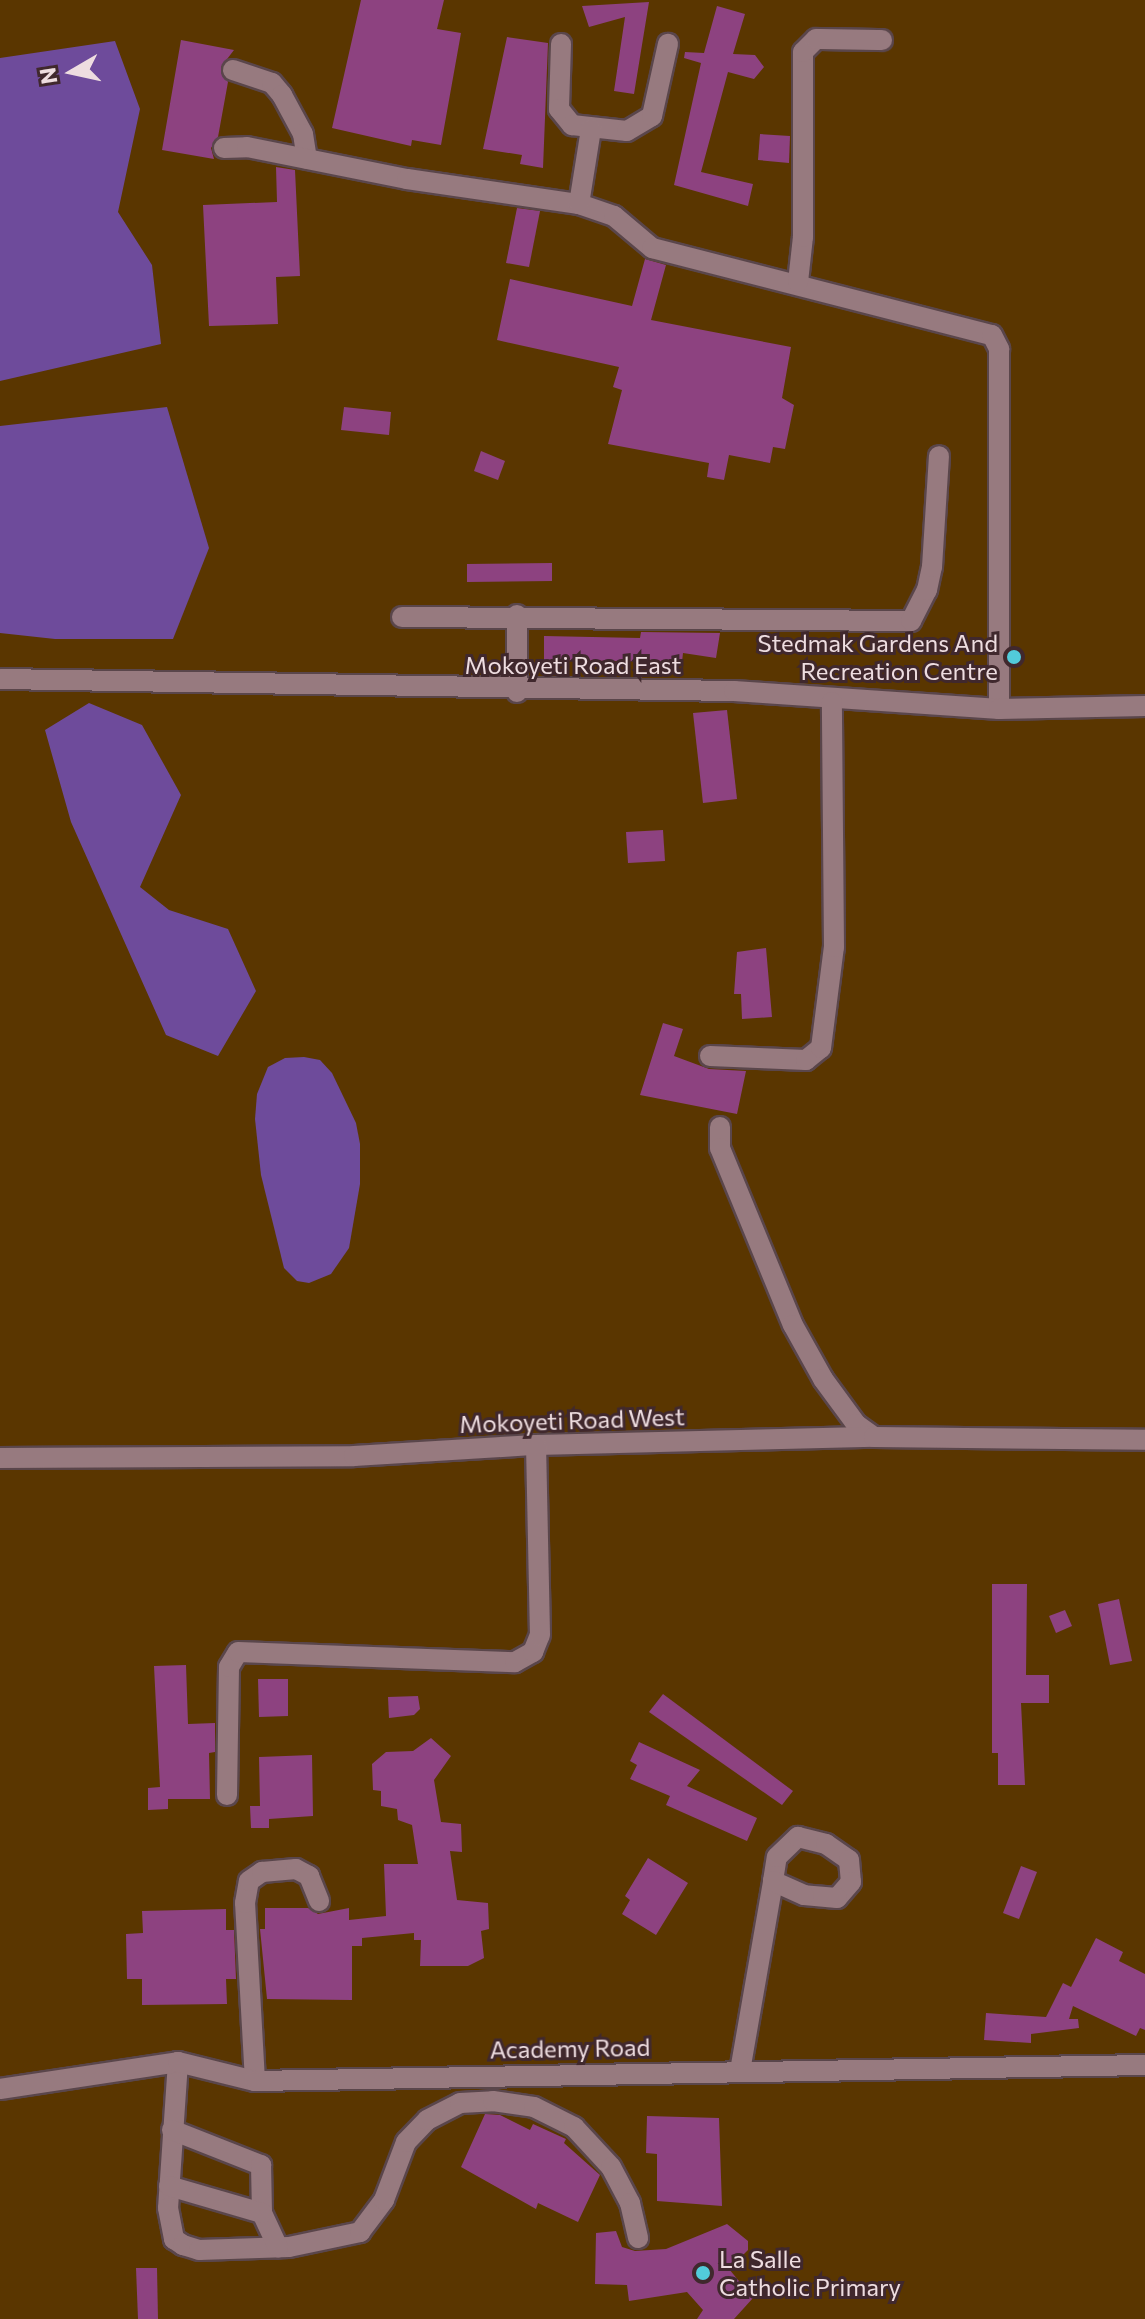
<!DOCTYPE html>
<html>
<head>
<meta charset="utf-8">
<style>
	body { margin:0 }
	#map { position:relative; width:1145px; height:2319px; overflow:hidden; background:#40282d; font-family:Commissioner,sans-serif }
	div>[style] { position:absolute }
	.green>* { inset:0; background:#5a3600 }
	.water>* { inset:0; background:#6e4b9b }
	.building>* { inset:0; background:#8d4280 }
	.roads { filter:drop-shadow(2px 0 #5a464b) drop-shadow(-2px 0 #5a464b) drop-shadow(0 2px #5a464b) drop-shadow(0 -2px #5a464b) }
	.minor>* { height:20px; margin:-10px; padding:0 10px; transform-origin:10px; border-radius:10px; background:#977a7f }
	.dots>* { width:22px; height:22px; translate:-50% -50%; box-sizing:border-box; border:4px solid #40282d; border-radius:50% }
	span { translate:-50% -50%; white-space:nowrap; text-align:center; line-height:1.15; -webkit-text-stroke:6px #40282d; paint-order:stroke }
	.poi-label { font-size:24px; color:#eedde0 }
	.right { translate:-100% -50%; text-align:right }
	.left { translate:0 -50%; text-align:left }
	.street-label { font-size:24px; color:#eedde0 }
	.north { position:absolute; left:32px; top:32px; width:80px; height:80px; -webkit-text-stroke:6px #40282d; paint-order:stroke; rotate:261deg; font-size:22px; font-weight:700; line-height:32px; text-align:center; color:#eedde0 }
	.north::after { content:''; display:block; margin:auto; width:28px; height:36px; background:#eedde0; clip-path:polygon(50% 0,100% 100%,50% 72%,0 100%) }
</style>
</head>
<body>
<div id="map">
	<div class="green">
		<div style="clip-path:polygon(0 0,1145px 0,1145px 2319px,0 2319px)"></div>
	</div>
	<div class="water">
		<div style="clip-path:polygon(115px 41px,140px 109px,118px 212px,152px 265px,161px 344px,0 381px,0 58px)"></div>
		<div style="clip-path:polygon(167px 407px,209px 548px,173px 639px,55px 639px,0 633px,0 426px)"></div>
		<div style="clip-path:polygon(89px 703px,142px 725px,181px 795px,140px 887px,169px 910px,228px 929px,256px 991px,218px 1056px,166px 1035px,71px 822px,45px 730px)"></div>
		<div style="clip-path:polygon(304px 1057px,320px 1060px,332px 1073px,356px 1123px,360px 1144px,360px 1184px,349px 1248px,331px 1274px,309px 1283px,297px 1281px,284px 1268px,261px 1175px,255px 1119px,257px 1094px,268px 1067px,285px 1058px)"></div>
	</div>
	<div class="building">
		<div style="clip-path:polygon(361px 0,444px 0,437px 29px,461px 33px,441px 145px,412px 140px,411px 146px,332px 128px)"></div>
		<div style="clip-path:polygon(649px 2px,634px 94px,614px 91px,625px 17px,589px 27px,582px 6px)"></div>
		<div style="clip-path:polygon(717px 6px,745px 14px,733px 54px,755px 55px,764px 67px,754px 79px,728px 72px,701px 172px,753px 184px,748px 206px,674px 185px,701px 63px,684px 58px,685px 52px,704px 53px)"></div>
		<div style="clip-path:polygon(507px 37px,548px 43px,543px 168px,520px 164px,522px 155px,483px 149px)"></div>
		<div style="clip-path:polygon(181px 40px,234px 50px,221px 67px,228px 82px,218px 137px,211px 148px,214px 159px,162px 150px)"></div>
		<div style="clip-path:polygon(760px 134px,790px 136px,789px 163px,758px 160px)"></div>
		<div style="clip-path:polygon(276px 167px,295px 170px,300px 276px,276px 277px,278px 324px,209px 326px,203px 205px,277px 202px)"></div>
		<div style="clip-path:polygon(517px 208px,540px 211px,529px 267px,506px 263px)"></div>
		<div style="clip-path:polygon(645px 259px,666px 265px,651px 320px,791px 347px,782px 398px,794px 405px,785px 449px,773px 447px,770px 463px,729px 455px,724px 480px,707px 477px,709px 463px,608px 444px,622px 390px,613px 387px,619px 367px,497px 340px,510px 279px,632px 306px)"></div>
		<div style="clip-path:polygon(344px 407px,391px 412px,389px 435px,341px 430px)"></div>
		<div style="clip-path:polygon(481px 451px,505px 461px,498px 480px,474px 471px)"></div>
		<div style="clip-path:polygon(552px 563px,552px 581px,467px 582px,467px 564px)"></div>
		<div style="clip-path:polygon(641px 632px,720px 633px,716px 658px,683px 653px,682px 662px,544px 660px,544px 636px,640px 638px)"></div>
		<div style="clip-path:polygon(727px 710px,737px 799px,703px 803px,693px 713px)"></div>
		<div style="clip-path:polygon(663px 830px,665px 861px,628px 863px,626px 832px)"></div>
		<div style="clip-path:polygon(766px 948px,772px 1017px,742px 1019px,741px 994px,734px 994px,737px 952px)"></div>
		<div style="clip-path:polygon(663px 1023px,683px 1029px,674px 1056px,709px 1069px,746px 1071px,737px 1114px,640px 1095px)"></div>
		<div style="clip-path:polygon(992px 1584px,1027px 1584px,1026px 1675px,1049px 1675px,1049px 1703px,1021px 1703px,1025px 1785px,998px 1785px,998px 1753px,992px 1753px)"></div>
		<div style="clip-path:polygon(1119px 1599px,1132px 1661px,1110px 1665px,1098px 1604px)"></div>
		<div style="clip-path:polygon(1065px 1610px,1072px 1626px,1056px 1633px,1049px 1616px)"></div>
		<div style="clip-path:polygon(186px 1665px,188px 1724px,215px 1723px,215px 1752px,209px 1753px,210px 1799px,168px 1799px,168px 1809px,148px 1810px,148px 1788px,160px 1787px,154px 1666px)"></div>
		<div style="clip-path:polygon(258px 1679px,288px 1679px,288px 1716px,259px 1717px)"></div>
		<div style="clip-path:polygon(663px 1694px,793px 1791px,782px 1805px,649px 1712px)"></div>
		<div style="clip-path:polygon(418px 1696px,420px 1709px,414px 1715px,389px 1718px,388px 1697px)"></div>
		<div style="clip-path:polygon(431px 1738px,451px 1756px,434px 1780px,441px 1822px,461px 1824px,462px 1852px,450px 1851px,457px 1900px,488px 1903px,489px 1929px,481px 1931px,484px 1958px,468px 1966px,420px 1966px,421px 1940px,414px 1940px,414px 1933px,362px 1938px,362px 1946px,352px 1946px,352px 2000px,267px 1999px,260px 1929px,265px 1929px,265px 1908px,308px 1908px,318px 1914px,349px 1908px,349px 1920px,386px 1916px,384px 1864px,418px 1864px,412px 1825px,398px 1820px,397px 1809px,381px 1806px,381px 1791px,373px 1790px,372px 1764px,386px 1752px,413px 1751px)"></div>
		<div style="clip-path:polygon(639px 1742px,700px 1770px,687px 1786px,757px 1818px,747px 1841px,666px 1805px,670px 1796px,630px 1779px,637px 1765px,630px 1761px)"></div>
		<div style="clip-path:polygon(312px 1755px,313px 1816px,269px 1819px,269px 1828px,251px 1828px,250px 1806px,260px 1806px,259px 1757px)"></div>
		<div style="clip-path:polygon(648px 1858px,688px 1883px,656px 1935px,622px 1914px,630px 1900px,625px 1896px)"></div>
		<div style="clip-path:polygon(1021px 1866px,1037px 1872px,1019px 1919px,1003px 1913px)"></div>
		<div style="clip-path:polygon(226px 1909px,226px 1930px,234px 1930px,236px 1979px,226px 1979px,227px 2004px,142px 2005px,142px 1979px,127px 1979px,126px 1934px,143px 1933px,142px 1911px)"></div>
		<div style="clip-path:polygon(1096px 1938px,1123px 1952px,1119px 1961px,1145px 1974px,1145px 2030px,1140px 2028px,1136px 2036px,1073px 2006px,1069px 2019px,1078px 2019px,1079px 2028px,1031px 2034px,1031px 2043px,984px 2040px,986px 2013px,1046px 2017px,1063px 1983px,1071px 1987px)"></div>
		<div style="clip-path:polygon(485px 2114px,500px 2115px,530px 2130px,533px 2124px,566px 2139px,564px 2143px,600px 2175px,578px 2222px,538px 2203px,536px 2209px,461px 2167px)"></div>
		<div style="clip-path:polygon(647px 2116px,719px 2118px,722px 2206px,657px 2201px,657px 2154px,646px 2153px)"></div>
		<div style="clip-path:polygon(727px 2224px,748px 2241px,748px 2250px,729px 2269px,753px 2298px,734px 2319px,697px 2319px,703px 2310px,687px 2292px,629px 2301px,627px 2285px,595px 2284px,596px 2233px,616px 2231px,622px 2247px,635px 2251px,666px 2249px)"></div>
		<div style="clip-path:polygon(136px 2268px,157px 2268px,158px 2319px,138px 2319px)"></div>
	</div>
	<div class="roads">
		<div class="minor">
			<div style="left:561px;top:44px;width:65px;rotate:91.8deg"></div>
			<div style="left:559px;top:109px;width:21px;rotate:51deg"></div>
			<div style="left:572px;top:125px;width:55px;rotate:6.2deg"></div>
			<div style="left:627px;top:131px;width:29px;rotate:-31deg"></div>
			<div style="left:652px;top:116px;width:74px;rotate:-77.5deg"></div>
			<div style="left:233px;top:70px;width:41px;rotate:18.4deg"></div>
			<div style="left:272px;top:83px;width:16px;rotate:50deg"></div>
			<div style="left:282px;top:95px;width:44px;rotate:61.7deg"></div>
			<div style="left:303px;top:134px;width:25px;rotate:81deg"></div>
			<div style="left:224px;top:148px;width:23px;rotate:-2deg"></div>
			<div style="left:247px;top:147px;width:163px;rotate:11.3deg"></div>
			<div style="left:407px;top:179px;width:174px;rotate:8.3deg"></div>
			<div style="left:579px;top:204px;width:37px;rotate:19deg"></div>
			<div style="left:614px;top:216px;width:50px;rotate:40.1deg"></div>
			<div style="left:652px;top:248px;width:351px;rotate:14.4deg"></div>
			<div style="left:992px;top:335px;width:16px;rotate:63deg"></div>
			<div style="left:999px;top:349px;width:360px;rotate:90deg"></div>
			<div style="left:579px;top:204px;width:76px;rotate:-80.9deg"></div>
			<div style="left:798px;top:282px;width:45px;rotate:-83.7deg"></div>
			<div style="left:803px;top:237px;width:185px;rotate:-90deg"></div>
			<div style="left:803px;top:52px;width:18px;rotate:-45deg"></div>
			<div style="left:816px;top:39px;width:66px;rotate:0.9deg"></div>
			<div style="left:517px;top:615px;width:77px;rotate:90deg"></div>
			<div style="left:402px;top:617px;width:509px;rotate:0.45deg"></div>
			<div style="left:911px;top:621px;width:35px;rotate:-63deg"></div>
			<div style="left:927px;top:590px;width:24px;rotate:-78deg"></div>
			<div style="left:932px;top:567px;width:111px;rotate:-86.4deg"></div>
			<div style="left:0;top:679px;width:734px;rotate:0.94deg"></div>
			<div style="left:734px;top:691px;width:266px;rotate:3.9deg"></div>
			<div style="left:999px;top:709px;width:146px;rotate:-1.2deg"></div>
			<div style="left:710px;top:1056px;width:96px;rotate:2.4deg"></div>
			<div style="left:806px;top:1060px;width:19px;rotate:-39deg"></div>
			<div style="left:821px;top:1048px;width:102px;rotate:-82.7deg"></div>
			<div style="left:834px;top:947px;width:245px;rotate:-90.5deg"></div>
			<div style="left:720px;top:1127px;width:21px;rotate:90deg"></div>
			<div style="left:720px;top:1148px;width:191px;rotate:67.6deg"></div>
			<div style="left:793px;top:1325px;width:62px;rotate:60.9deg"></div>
			<div style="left:823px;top:1379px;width:56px;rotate:53.7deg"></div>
			<div style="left:856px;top:1424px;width:22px;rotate:36deg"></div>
			<div style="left:0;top:1458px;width:354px;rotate:-0.3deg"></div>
			<div style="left:354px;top:1456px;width:182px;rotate:-3.5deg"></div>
			<div style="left:536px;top:1445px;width:338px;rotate:-1.4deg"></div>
			<div style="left:874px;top:1437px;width:271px;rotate:0.6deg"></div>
			<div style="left:227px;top:1795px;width:128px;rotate:-89.1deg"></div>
			<div style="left:229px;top:1667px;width:17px;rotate:-59deg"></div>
			<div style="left:238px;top:1652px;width:277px;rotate:2.1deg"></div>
			<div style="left:515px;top:1662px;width:21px;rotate:-29deg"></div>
			<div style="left:533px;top:1652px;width:18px;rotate:-68deg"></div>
			<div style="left:540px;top:1635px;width:190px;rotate:-91.2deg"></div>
			<div style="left:178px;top:2062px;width:146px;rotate:93.9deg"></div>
			<div style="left:168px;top:2208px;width:32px;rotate:79deg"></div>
			<div style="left:174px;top:2239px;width:11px;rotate:34deg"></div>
			<div style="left:183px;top:2245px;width:17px;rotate:17deg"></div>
			<div style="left:199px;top:2250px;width:90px;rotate:-1.9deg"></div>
			<div style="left:289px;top:2247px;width:73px;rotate:-11.9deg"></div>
			<div style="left:360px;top:2232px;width:40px;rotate:-53deg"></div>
			<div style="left:384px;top:2200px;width:62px;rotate:-69.2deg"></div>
			<div style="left:406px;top:2142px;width:30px;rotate:-46deg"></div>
			<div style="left:427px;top:2120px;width:37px;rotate:-27deg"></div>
			<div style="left:460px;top:2103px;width:33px;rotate:-3deg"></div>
			<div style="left:493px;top:2101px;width:41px;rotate:8.3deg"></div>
			<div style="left:534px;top:2107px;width:45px;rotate:26.6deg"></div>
			<div style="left:574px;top:2127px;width:54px;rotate:47.2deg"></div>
			<div style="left:611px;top:2167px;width:41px;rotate:62.2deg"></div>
			<div style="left:630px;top:2203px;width:36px;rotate:77deg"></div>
			<div style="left:740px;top:2071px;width:193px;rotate:-80.1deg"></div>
			<div style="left:773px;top:1881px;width:24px;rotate:-81deg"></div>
			<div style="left:777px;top:1857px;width:29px;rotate:-44deg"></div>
			<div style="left:798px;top:1837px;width:29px;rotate:14deg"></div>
			<div style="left:826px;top:1844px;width:28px;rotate:35deg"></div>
			<div style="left:849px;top:1860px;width:22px;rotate:85deg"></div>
			<div style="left:851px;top:1882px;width:21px;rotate:131deg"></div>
			<div style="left:837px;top:1898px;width:33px;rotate:-175deg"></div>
			<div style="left:804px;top:1895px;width:34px;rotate:-156deg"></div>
			<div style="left:255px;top:2081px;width:178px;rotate:-93.2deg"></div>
			<div style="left:245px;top:1903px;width:22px;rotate:-80deg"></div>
			<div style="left:249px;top:1881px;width:16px;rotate:-35deg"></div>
			<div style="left:262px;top:1872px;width:34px;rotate:-5deg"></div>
			<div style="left:296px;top:1869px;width:15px;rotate:28deg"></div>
			<div style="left:309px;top:1876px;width:27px;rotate:68deg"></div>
			<div style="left:0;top:2089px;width:180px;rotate:-8.6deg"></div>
			<div style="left:178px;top:2062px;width:79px;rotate:13.9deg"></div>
			<div style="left:255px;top:2081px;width:890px;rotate:-1.03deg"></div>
			<div style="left:172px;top:2130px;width:96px;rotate:21.5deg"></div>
			<div style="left:261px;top:2165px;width:48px;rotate:88.8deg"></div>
			<div style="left:262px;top:2213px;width:38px;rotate:65deg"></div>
			<div style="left:169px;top:2186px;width:97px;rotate:16.2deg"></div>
		</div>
	</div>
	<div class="dots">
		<div style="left:1014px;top:657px;background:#52cbda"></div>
		<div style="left:703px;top:2273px;background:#52cbda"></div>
	</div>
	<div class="poi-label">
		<span class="right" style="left:998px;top:657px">Stedmak Gardens And<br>Recreation Centre</span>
		<span class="left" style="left:719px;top:2273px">La Salle<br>Catholic Primary</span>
	</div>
	<div class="street-label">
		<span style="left:573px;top:665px">Mokoyeti Road East</span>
		<span style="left:572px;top:1420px;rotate:-2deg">Mokoyeti Road West</span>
		<span style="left:570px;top:2048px;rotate:-1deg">Academy Road</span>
	</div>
	<div class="north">N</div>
</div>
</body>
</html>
